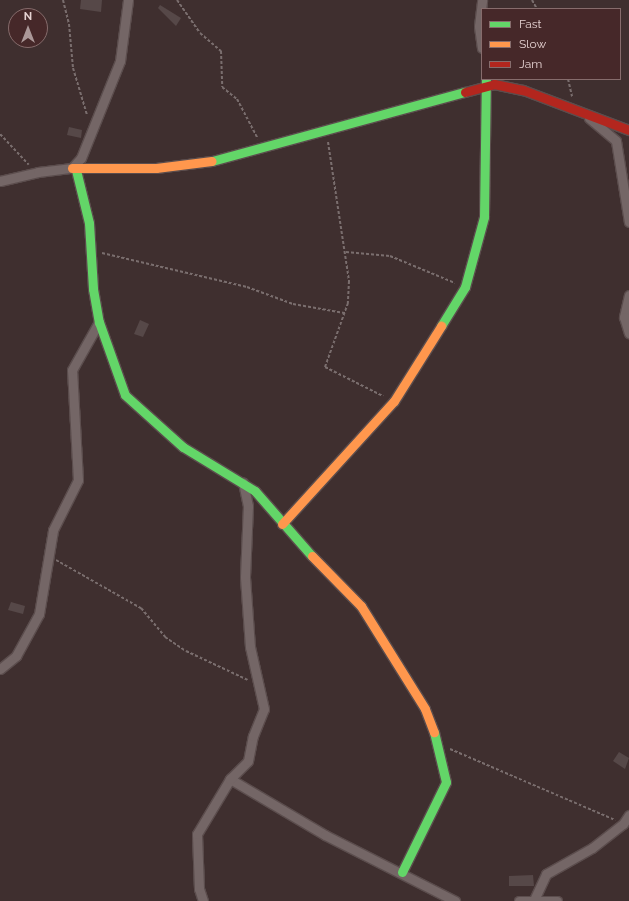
<!DOCTYPE html>
<html>
<head>
<meta charset="utf-8">
<style>
	body { margin:0 }
	#map { position:relative; width:629px; height:901px; overflow:hidden; background:#3f2f2f; font-family:Raleway,sans-serif }
	div>[style] { position:absolute }
	.building>* { inset:0; background:#564848 }
	.path>* { height:2px; margin-top:-1px; transform-origin:0; background:repeating-linear-gradient(90deg,#7a6e6e 0 3px,transparent 0 5px) }
	.roads { filter:drop-shadow(1px 0 #5b4d4d) drop-shadow(-1px 0 #5b4d4d) drop-shadow(0 1px #5b4d4d) drop-shadow(0 -1px #5b4d4d) }
	.street>* { height:9px; margin:-4.5px; padding:0 4.5px; transform-origin:4.5px; border-radius:4.5px; background:#746666 }
	.fast>* { height:9px; margin:-4.5px; padding:0 4.5px; transform-origin:4.5px; border-radius:4.5px; background:#63d668 }
	.slow>* { height:9px; margin:-4.5px; padding:0 4.5px; transform-origin:4.5px; border-radius:4.5px; background:#ff974d }
	.jam>* { height:9px; margin:-4.5px; padding:0 4.5px; transform-origin:4.5px; border-radius:4.5px; background:#b3261e }
	span { translate:-50% -50%; white-space:nowrap; text-align:center; line-height:1.15; -webkit-text-stroke:3px #462829; paint-order:stroke }
	.legend { position:absolute; left:481px; top:8px; width:140px; height:72px; box-sizing:border-box; background:#462829; border:1px solid #866c6c; margin:0; padding:5px 7px; list-style:none; font-size:12px; color:#e5d1d1 }
	.legend li { display:flex; align-items:center; gap:8px; height:20px }
	.legend b { width:20px; border:1px solid #866c6c }
	.north { position:absolute; left:8px; top:8px; width:40px; height:40px; box-sizing:border-box; background:#462829; border:1px solid #866c6c; border-radius:50%; rotate:0deg; font-size:11px; font-weight:700; line-height:16px; text-align:center; color:#e5d1d1 }
	.north::after { content:''; display:block; margin:auto; width:14px; height:18px; background:#ab9898; clip-path:polygon(50% 0,100% 100%,50% 72%,0 100%) }
</style>
</head>
<body>
<div id="map">
	<div class="building">
		<div style="clip-path:polygon(81px 0,102px 0,101px 12px,80px 9px)"></div>
		<div style="clip-path:polygon(160px 5px,181px 18px,176px 26px,158px 8px)"></div>
		<div style="clip-path:polygon(69px 127px,82px 130px,81px 138px,67px 135px)"></div>
		<div style="clip-path:polygon(140px 320px,149px 324px,143px 337px,134px 334px)"></div>
		<div style="clip-path:polygon(11px 602px,25px 606px,23px 614px,8px 610px)"></div>
		<div style="clip-path:polygon(619px 752px,629px 758px,625px 769px,613px 761px)"></div>
		<div style="clip-path:polygon(533px 875px,534px 886px,509px 886px,509px 876px)"></div>
	</div>
	<div class="path">
		<div style="left:63px;top:0;width:25px;rotate:76deg"></div>
		<div style="left:69px;top:24px;width:44px;rotate:84.8deg"></div>
		<div style="left:73px;top:68px;width:49px;rotate:73.4deg"></div>
		<div style="left:177px;top:0;width:40px;rotate:55.1deg"></div>
		<div style="left:200px;top:33px;width:28px;rotate:41deg"></div>
		<div style="left:221px;top:51px;width:36px;rotate:88deg"></div>
		<div style="left:222px;top:87px;width:19px;rotate:39deg"></div>
		<div style="left:237px;top:99px;width:45px;rotate:62.3deg"></div>
		<div style="left:532px;top:0;width:10px;rotate:61deg"></div>
		<div style="left:568px;top:79px;width:18px;rotate:77deg"></div>
		<div style="left:0;top:134px;width:42px;rotate:46.9deg"></div>
		<div style="left:328px;top:142px;width:141px;rotate:81.4deg"></div>
		<div style="left:349px;top:281px;width:22px;rotate:93deg"></div>
		<div style="left:348px;top:303px;width:68px;rotate:109.8deg"></div>
		<div style="left:325px;top:367px;width:65px;rotate:26.6deg"></div>
		<div style="left:346px;top:252px;width:44px;rotate:5.2deg"></div>
		<div style="left:390px;top:256px;width:70px;rotate:22.6deg"></div>
		<div style="left:102px;top:253px;width:149px;rotate:13.2deg"></div>
		<div style="left:247px;top:287px;width:49px;rotate:20.3deg"></div>
		<div style="left:293px;top:304px;width:52px;rotate:10deg"></div>
		<div style="left:56px;top:560px;width:98px;rotate:29.5deg"></div>
		<div style="left:141px;top:608px;width:38px;rotate:50deg"></div>
		<div style="left:165px;top:637px;width:25px;rotate:34deg"></div>
		<div style="left:186px;top:651px;width:68px;rotate:25.1deg"></div>
		<div style="left:450px;top:749px;width:180px;rotate:23.3deg"></div>
	</div>
	<div class="roads">
		<div class="street">
			<div style="left:482px;top:48px;width:22px;rotate:-98deg"></div>
			<div style="left:479px;top:26px;width:26px;rotate:-83deg"></div>
			<div style="left:589px;top:118px;width:35px;rotate:40deg"></div>
			<div style="left:616px;top:141px;width:82px;rotate:80.9deg"></div>
			<div style="left:0;top:181px;width:39px;rotate:-13deg"></div>
			<div style="left:38px;top:172px;width:34px;rotate:-7deg"></div>
			<div style="left:72px;top:168px;width:13px;rotate:-48deg"></div>
			<div style="left:81px;top:158px;width:105px;rotate:-68.1deg"></div>
			<div style="left:120px;top:61px;width:62px;rotate:-82.5deg"></div>
			<div style="left:629px;top:295px;width:23px;rotate:103deg"></div>
			<div style="left:624px;top:317px;width:17px;rotate:73deg"></div>
			<div style="left:0;top:669px;width:21px;rotate:-39deg"></div>
			<div style="left:16px;top:656px;width:48px;rotate:-61.3deg"></div>
			<div style="left:39px;top:614px;width:85px;rotate:-80.5deg"></div>
			<div style="left:53px;top:530px;width:56px;rotate:-63.4deg"></div>
			<div style="left:78px;top:480px;width:110px;rotate:-93.1deg"></div>
			<div style="left:72px;top:370px;width:55px;rotate:-60.6deg"></div>
			<div style="left:230px;top:779px;width:110px;rotate:30.5deg"></div>
			<div style="left:325px;top:835px;width:146px;rotate:26.9deg"></div>
			<div style="left:534px;top:900px;width:29px;rotate:-65deg"></div>
			<div style="left:546px;top:874px;width:53px;rotate:-29.5deg"></div>
			<div style="left:592px;top:848px;width:39px;rotate:-38deg"></div>
			<div style="left:623px;top:824px;width:11px;rotate:-56deg"></div>
			<div style="left:203px;top:901px;width:13px;rotate:-108deg"></div>
			<div style="left:199px;top:889px;width:55px;rotate:-92.1deg"></div>
			<div style="left:197px;top:834px;width:64px;rotate:-59deg"></div>
			<div style="left:230px;top:779px;width:25px;rotate:-45deg"></div>
			<div style="left:248px;top:761px;width:25px;rotate:-79deg"></div>
			<div style="left:253px;top:736px;width:29px;rotate:-68deg"></div>
			<div style="left:264px;top:709px;width:64px;rotate:-102.7deg"></div>
			<div style="left:250px;top:647px;width:70px;rotate:-94.1deg"></div>
			<div style="left:245px;top:577px;width:71px;rotate:-87.6deg"></div>
			<div style="left:248px;top:506px;width:24px;rotate:-102deg"></div>
			<div style="left:519px;top:901px;width:38px"></div>
		</div>
		<div class="fast">
			<div style="left:212px;top:161px;width:262px;rotate:-15.3deg"></div>
			<div style="left:76px;top:170px;width:55px;rotate:76.2deg"></div>
			<div style="left:89px;top:223px;width:66px;rotate:86.5deg"></div>
			<div style="left:93px;top:289px;width:34px;rotate:80deg"></div>
			<div style="left:99px;top:322px;width:77px;rotate:70.4deg"></div>
			<div style="left:125px;top:395px;width:78px;rotate:41.9deg"></div>
			<div style="left:183px;top:447px;width:84px;rotate:31.4deg"></div>
			<div style="left:255px;top:491px;width:86px;rotate:48.8deg"></div>
			<div style="left:441px;top:326px;width:46px;rotate:-58.4deg"></div>
			<div style="left:465px;top:287px;width:73px;rotate:-74.8deg"></div>
			<div style="left:484px;top:217px;width:138px;rotate:-89.2deg"></div>
			<div style="left:402px;top:872px;width:100px;rotate:-63.9deg"></div>
			<div style="left:446px;top:782px;width:51px;rotate:-103.5deg"></div>
		</div>
		<div class="slow">
			<div style="left:72px;top:168px;width:84px"></div>
			<div style="left:156px;top:168px;width:56px;rotate:-7.1deg"></div>
			<div style="left:282px;top:524px;width:166px;rotate:-47.7deg"></div>
			<div style="left:394px;top:401px;width:89px;rotate:-57.9deg"></div>
			<div style="left:312px;top:556px;width:70px;rotate:45.6deg"></div>
			<div style="left:361px;top:606px;width:121px;rotate:58.1deg"></div>
			<div style="left:425px;top:709px;width:25px;rotate:69deg"></div>
		</div>
		<div class="jam">
			<div style="left:465px;top:92px;width:30px;rotate:-15deg"></div>
			<div style="left:494px;top:84px;width:30px;rotate:12deg"></div>
			<div style="left:523px;top:90px;width:113px;rotate:20.7deg"></div>
		</div>
	</div>
	<ul class="legend">
	<li><b style="height:5px;background:#63d668"></b>Fast</li>
	<li><b style="height:5px;background:#ff974d"></b>Slow</li>
	<li><b style="height:5px;background:#b3261e"></b>Jam</li>
	</ul>
	<div class="north">N</div>
</div>
</body>
</html>
